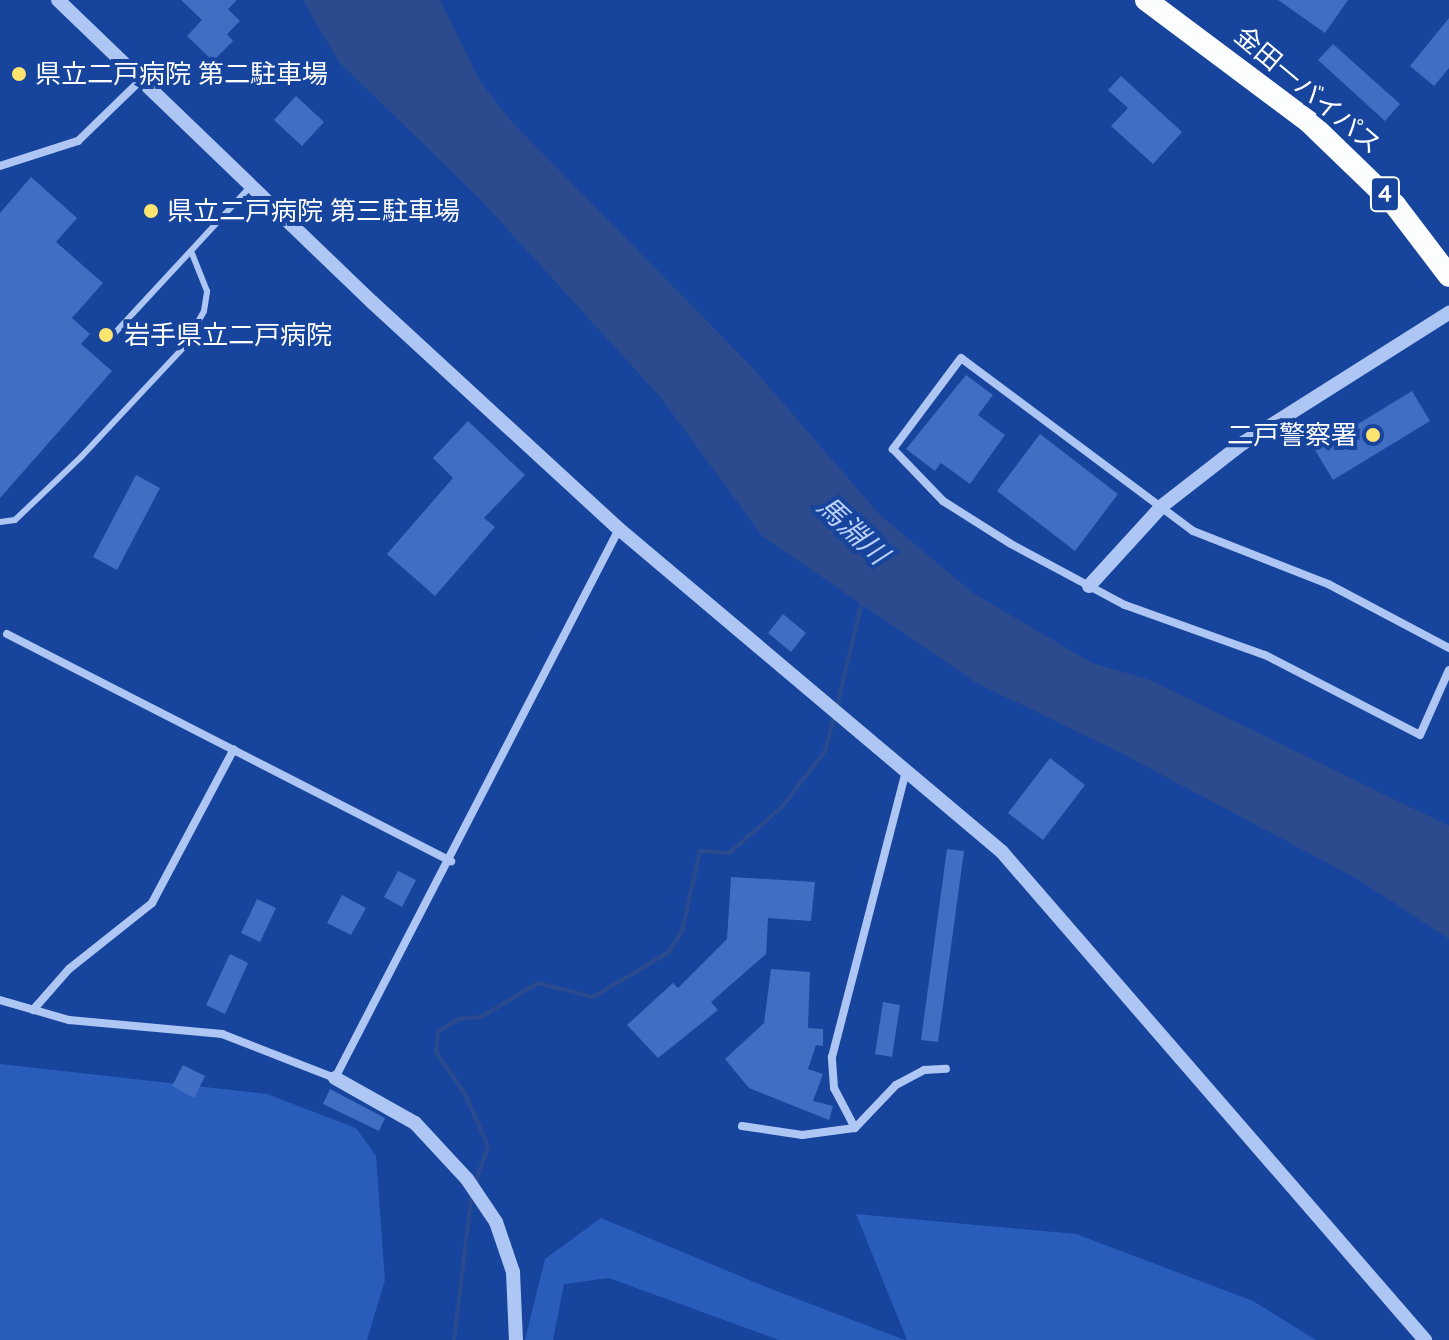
<!DOCTYPE html>
<html>
<head>
<meta charset="utf-8">
<style>
	body { margin:0 }
	#map { position:relative; width:1449px; height:1340px; overflow:hidden; background:#17449d; font-family:Quicksand,"Noto Sans JP",sans-serif }
	div>[style] { position:absolute }
	.green>* { inset:0; background:#2a5dbb }
	.water>* { inset:0; background:#2b4b8e }
	.stream>* { height:4px; margin:-2px; padding:0 2px; transform-origin:2px; border-radius:2px; background:#2b4b8e }
	.building>* { inset:0; background:#3f6ec3 }
	.service>* { height:6px; margin:-3px; padding:0 3px; transform-origin:3px; border-radius:3px; background:#aec6f3 }
	.minor>* { height:8px; margin:-4px; padding:0 4px; transform-origin:4px; border-radius:4px; background:#aec6f3 }
	.tertiary>* { height:14px; margin:-7px; padding:0 7px; transform-origin:7px; border-radius:7px; background:#aec6f3 }
	.trunk>* { height:22px; margin:-11px; padding:0 11px; transform-origin:11px; border-radius:11px; background:#fcfdff }
	.dots>* { width:22px; height:22px; translate:-50% -50%; box-sizing:border-box; border:4px solid #17449d; border-radius:50% }
	span { translate:-50% -50%; white-space:nowrap; text-align:center; line-height:1.15; -webkit-text-stroke:8px #17449d; paint-order:stroke }
	.shield-label span { padding:2px 6px; background:#17449d; border:2px solid; border-radius:6px; -webkit-text-stroke-width:0 }
	.shield-label { font-size:24px; color:#fff; font-weight:700 }
	.poi-label { font-size:26px; color:#fff }
	.left { translate:0 -50%; text-align:left }
	.right { translate:-100% -50%; text-align:right }
	.street-label { font-size:26px; color:#fff }
	.water-label { font-size:28px; color:#bbd1f9; font-style:italic }
</style>
</head>
<body>
<div id="map">
	<div class="green">
		<div style="clip-path:polygon(0 1064px,267px 1094px,356px 1128px,376px 1156px,385px 1280px,367px 1340px,0 1340px)"></div>
		<div style="clip-path:polygon(856px 1214px,1076px 1234px,1253px 1301px,1316px 1340px,907px 1340px)"></div>
		<div style="clip-path:polygon(601px 1218px,766px 1287px,905px 1340px,779px 1340px,609px 1278px,564px 1284px,553px 1340px,525px 1340px,545px 1259px)"></div>
	</div>
	<div class="water">
		<div style="clip-path:polygon(303px 0,440px 0,480px 81px,511px 121px,751px 366px,880px 515px,973px 593px,1092px 663px,1150px 680px,1449px 826px,1449px 939px,1359px 880px,1121px 753px,975px 682px,762px 536px,661px 398px,481px 200px,339px 62px)"></div>
	</div>
	<div class="stream">
		<div style="left:837px;top:706px;width:107px;rotate:-76.5deg"></div>
		<div style="left:475px;top:1184px;width:40px;rotate:-71.1deg"></div>
		<div style="left:488px;top:1146px;width:57px;rotate:-113.9deg"></div>
		<div style="left:465px;top:1094px;width:51px;rotate:-124.6deg"></div>
		<div style="left:436px;top:1052px;width:20px;rotate:-84deg"></div>
		<div style="left:438px;top:1032px;width:25px;rotate:-32deg"></div>
		<div style="left:459px;top:1019px;width:22px;rotate:-5deg"></div>
		<div style="left:481px;top:1017px;width:66px;rotate:-30.8deg"></div>
		<div style="left:538px;top:983px;width:57px;rotate:14.3deg"></div>
		<div style="left:593px;top:997px;width:88px;rotate:-30.6deg"></div>
		<div style="left:669px;top:952px;width:25px;rotate:-58deg"></div>
		<div style="left:682px;top:931px;width:82px;rotate:-77.3deg"></div>
		<div style="left:700px;top:851px;width:29px;rotate:4deg"></div>
		<div style="left:729px;top:853px;width:70px;rotate:-41deg"></div>
		<div style="left:782px;top:807px;width:71px;rotate:-52.5deg"></div>
		<div style="left:825px;top:751px;width:38px;rotate:-75deg"></div>
		<div style="left:454px;top:1340px;width:149px;rotate:-83.1deg"></div>
	</div>
	<div class="building">
		<div style="clip-path:polygon(181px 0,237px 0,228px 9px,240px 21px,227px 34px,233px 41px,213px 61px,187px 36px,202px 20px)"></div>
		<div style="clip-path:polygon(1278px 0,1348px 0,1325px 33px)"></div>
		<div style="clip-path:polygon(1449px 18px,1449px 68px,1434px 86px,1410px 66px)"></div>
		<div style="clip-path:polygon(1333px 44px,1400px 104px,1385px 121px,1318px 60px)"></div>
		<div style="clip-path:polygon(1121px 76px,1182px 132px,1153px 164px,1111px 126px,1128px 108px,1108px 90px)"></div>
		<div style="clip-path:polygon(296px 96px,324px 122px,302px 146px,274px 120px)"></div>
		<div style="clip-path:polygon(31px 177px,77px 218px,56px 242px,103px 283px,72px 318px,90px 334px,81px 344px,112px 371px,0 498px,0 213px)"></div>
		<div style="clip-path:polygon(966px 375px,993px 395px,978px 415px,1005px 435px,970px 484px,941px 463px,935px 471px,906px 449px)"></div>
		<div style="clip-path:polygon(1412px 391px,1430px 421px,1333px 480px,1315px 450px)"></div>
		<div style="clip-path:polygon(468px 421px,525px 475px,484px 518px,495px 527px,435px 596px,387px 554px,453px 478px,433px 458px)"></div>
		<div style="clip-path:polygon(1040px 434px,1118px 494px,1075px 551px,997px 491px)"></div>
		<div style="clip-path:polygon(136px 475px,160px 488px,117px 570px,93px 557px)"></div>
		<div style="clip-path:polygon(783px 614px,806px 633px,791px 652px,768px 633px)"></div>
		<div style="clip-path:polygon(1050px 758px,1085px 785px,1043px 840px,1008px 813px)"></div>
		<div style="clip-path:polygon(947px 849px,964px 851px,938px 1042px,921px 1040px)"></div>
		<div style="clip-path:polygon(398px 871px,416px 880px,402px 907px,384px 897px)"></div>
		<div style="clip-path:polygon(731px 877px,815px 882px,811px 921px,768px 918px,766px 954px,711px 1002px,718px 1010px,658px 1058px,627px 1025px,673px 983px,678px 988px,727px 939px)"></div>
		<div style="clip-path:polygon(342px 895px,366px 908px,351px 935px,327px 923px)"></div>
		<div style="clip-path:polygon(257px 899px,276px 908px,260px 942px,241px 933px)"></div>
		<div style="clip-path:polygon(230px 954px,248px 963px,225px 1014px,206px 1005px)"></div>
		<div style="clip-path:polygon(771px 969px,810px 972px,808px 1028px,823px 1029px,823px 1046px,816px 1045px,808px 1069px,823px 1074px,813px 1101px,833px 1106px,829px 1120px,749px 1088px,725px 1059px,764px 1023px)"></div>
		<div style="clip-path:polygon(883px 1002px,900px 1005px,892px 1057px,875px 1054px)"></div>
		<div style="clip-path:polygon(183px 1065px,205px 1076px,194px 1098px,172px 1086px)"></div>
		<div style="clip-path:polygon(330px 1089px,385px 1118px,379px 1131px,323px 1104px)"></div>
	</div>
	<div class="service">
		<div style="left:112px;top:336px;width:205px;rotate:-47.2deg"></div>
		<div style="left:0;top:522px;width:15px;rotate:-8deg"></div>
		<div style="left:15px;top:520px;width:91px;rotate:-43.7deg"></div>
		<div style="left:81px;top:457px;width:151px;rotate:-46.9deg"></div>
		<div style="left:184px;top:347px;width:41px;rotate:-60.9deg"></div>
		<div style="left:204px;top:311px;width:20px;rotate:-81deg"></div>
		<div style="left:207px;top:291px;width:43px;rotate:-111.8deg"></div>
	</div>
	<div class="minor">
		<div style="left:0;top:166px;width:82px;rotate:-17.8deg"></div>
		<div style="left:78px;top:141px;width:86px;rotate:-44.1deg"></div>
		<div style="left:7px;top:634px;width:499px;rotate:27.1deg"></div>
		<div style="left:1449px;top:648px;width:137px;rotate:-152.1deg"></div>
		<div style="left:1328px;top:584px;width:145px;rotate:-158.6deg"></div>
		<div style="left:1193px;top:531px;width:289px;rotate:-143.3deg"></div>
		<div style="left:961px;top:358px;width:114px;rotate:126.8deg"></div>
		<div style="left:893px;top:449px;width:72px;rotate:46.1deg"></div>
		<div style="left:943px;top:501px;width:80px;rotate:32.3deg"></div>
		<div style="left:1011px;top:544px;width:129px;rotate:28.2deg"></div>
		<div style="left:1125px;top:605px;width:149px;rotate:19.7deg"></div>
		<div style="left:1265px;top:655px;width:174px;rotate:27.3deg"></div>
		<div style="left:1420px;top:735px;width:71px;rotate:-66deg"></div>
		<div style="left:0;top:1000px;width:72px;rotate:16.2deg"></div>
		<div style="left:69px;top:1020px;width:154px;rotate:5.2deg"></div>
		<div style="left:222px;top:1034px;width:121px;rotate:21.3deg"></div>
		<div style="left:335px;top:1078px;width:618px;rotate:-62.65deg"></div>
		<div style="left:33px;top:1010px;width:55px;rotate:-48.7deg"></div>
		<div style="left:69px;top:969px;width:106px;rotate:-38.5deg"></div>
		<div style="left:152px;top:903px;width:174px;rotate:-62deg"></div>
		<div style="left:742px;top:1126px;width:61px;rotate:8.5deg"></div>
		<div style="left:802px;top:1135px;width:53px;rotate:-7.5deg"></div>
		<div style="left:855px;top:1128px;width:59px;rotate:-46.4deg"></div>
		<div style="left:896px;top:1085px;width:32px;rotate:-28deg"></div>
		<div style="left:924px;top:1070px;width:22px;rotate:-3deg"></div>
		<div style="left:855px;top:1128px;width:45px;rotate:-117.7deg"></div>
		<div style="left:834px;top:1088px;width:31px;rotate:-94deg"></div>
		<div style="left:832px;top:1057px;width:295px;rotate:-75.5deg"></div>
	</div>
	<div class="tertiary">
		<div style="left:58px;top:0;width:436px;rotate:43.9deg"></div>
		<div style="left:372px;top:302px;width:335px;rotate:42.6deg"></div>
		<div style="left:619px;top:529px;width:501px;rotate:40.14deg"></div>
		<div style="left:1002px;top:852px;width:646px;rotate:49.08deg"></div>
		<div style="left:1089px;top:586px;width:108px;rotate:-47.6deg"></div>
		<div style="left:1162px;top:506px;width:103px;rotate:-37.9deg"></div>
		<div style="left:1243px;top:443px;width:244px;rotate:-32.3deg"></div>
		<div style="left:335px;top:1078px;width:92px;rotate:29.4deg"></div>
		<div style="left:415px;top:1123px;width:76px;rotate:47.1deg"></div>
		<div style="left:467px;top:1179px;width:52px;rotate:56deg"></div>
		<div style="left:496px;top:1222px;width:53px;rotate:71.2deg"></div>
		<div style="left:513px;top:1272px;width:68px;rotate:87.5deg"></div>
	</div>
	<div class="trunk">
		<div style="left:1146px;top:0;width:204px;rotate:36.8deg"></div>
		<div style="left:1309px;top:122px;width:120px;rotate:44deg"></div>
		<div style="left:1395px;top:205px;width:89px;rotate:52.7deg"></div>
	</div>
	<div class="dots">
		<div style="left:19px;top:74px;background:#ffe470"></div>
		<div style="left:151px;top:211px;background:#ffe470"></div>
		<div style="left:106px;top:335px;background:#ffe470"></div>
		<div style="left:1373px;top:435px;background:#ffe470"></div>
	</div>
	<div class="shield-label">
		<span style="left:1385px;top:194px">4</span>
	</div>
	<div class="poi-label">
		<span class="left" style="left:35px;top:74px">県立二戸病院 第二駐車場</span>
		<span class="left" style="left:167px;top:211px">県立二戸病院 第三駐車場</span>
		<span class="left" style="left:124px;top:335px">岩手県立二戸病院</span>
		<span class="right" style="left:1357px;top:435px">二戸警察署</span>
	</div>
	<div class="street-label">
		<span style="left:1308px;top:90px;rotate:40deg">金田一バイパス</span>
	</div>
	<div class="water-label">
		<span style="left:853px;top:530px;rotate:43deg">馬淵川</span>
	</div>
</div>
</body>
</html>
